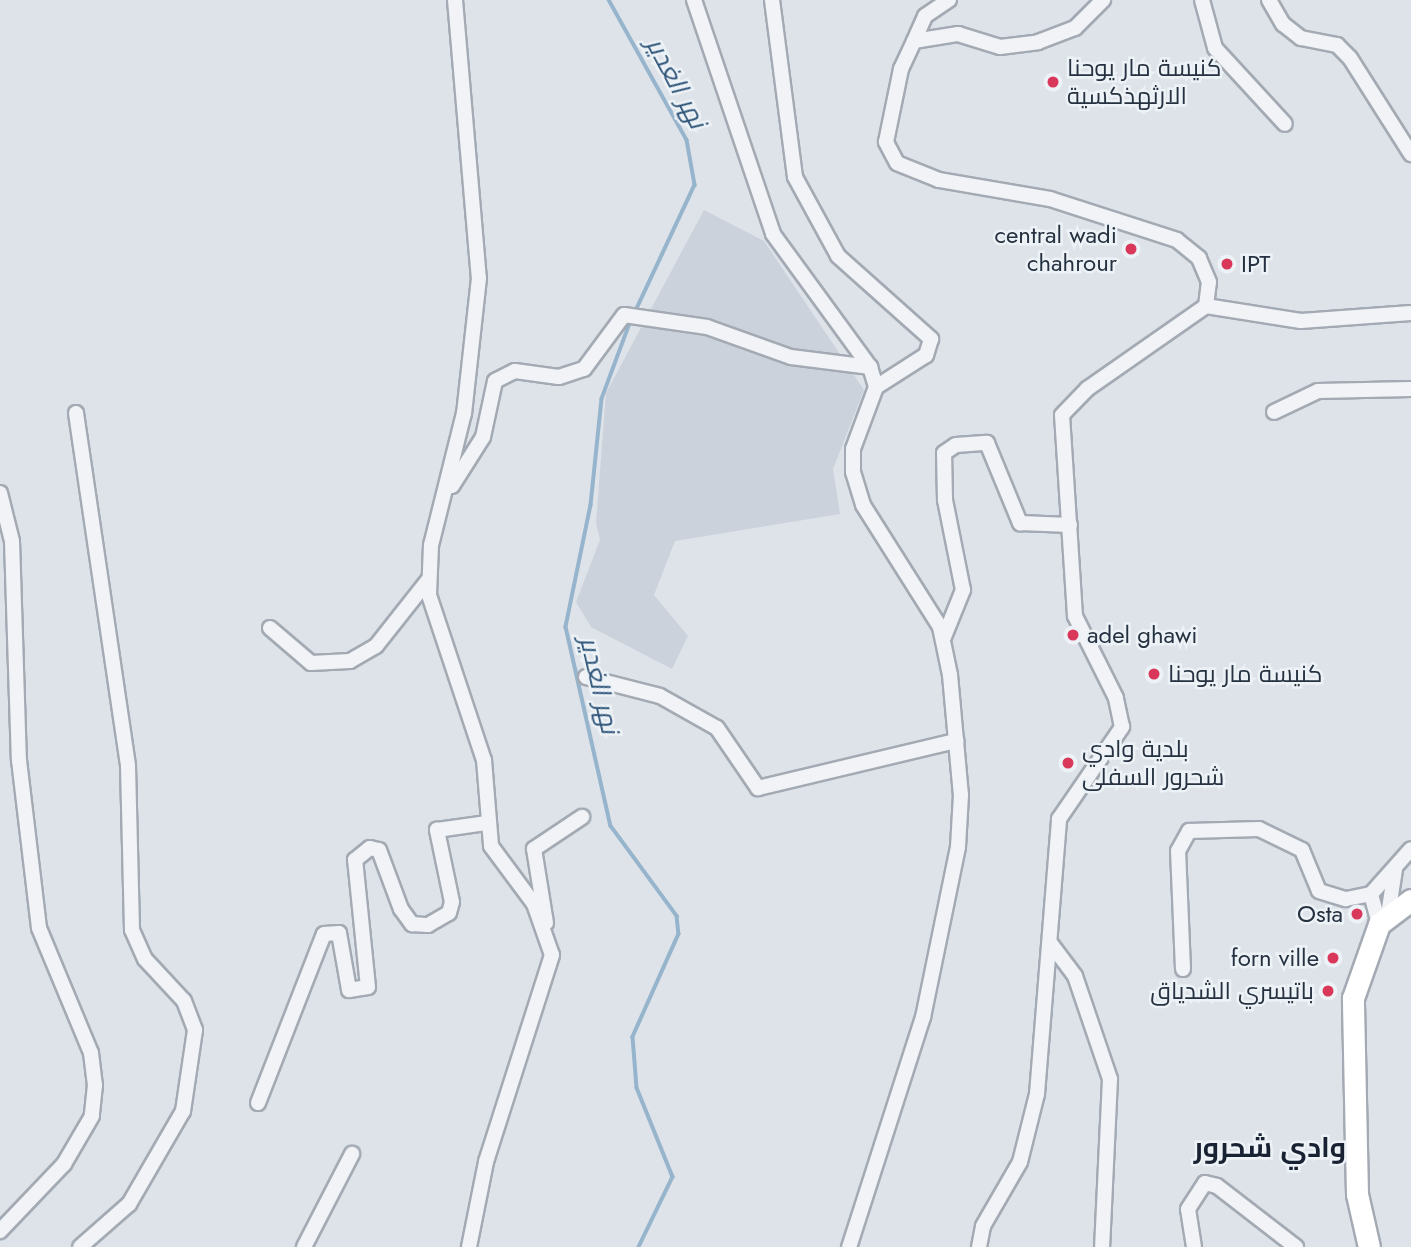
<!DOCTYPE html>
<html>
<head>
<meta charset="utf-8">
<style>
	body { margin:0 }
	#map { position:relative; width:1411px; height:1247px; overflow:hidden; background:#dee3e9; font-family:Jost,Cairo,sans-serif }
	div>[style] { position:absolute }
	.built>* { inset:0; background:#ccd2db }
	.stream>* { height:3.5px; margin:-1.75px; padding:0 1.75px; transform-origin:1.75px; border-radius:1.75px; background:#96b4cc }
	.roads { filter:drop-shadow(2px 0 #a3aab3) drop-shadow(-2px 0 #a3aab3) drop-shadow(0 2px #a3aab3) drop-shadow(0 -2px #a3aab3) }
	.street>* { height:14px; margin:-7px; padding:0 7px; transform-origin:7px; border-radius:7px; background:#f1f3f7 }
	.secondary>* { height:21px; margin:-10.5px; padding:0 10.5px; transform-origin:10.5px; border-radius:10.5px; background:#fff }
	.dots>* { width:19px; height:19px; translate:-50% -50%; box-sizing:border-box; border:4px solid #edf2f6; border-radius:50% }
	span { translate:-50% -50%; white-space:nowrap; text-align:center; line-height:1.15; -webkit-text-stroke:5px #edf2f6; paint-order:stroke }
	.poi-label { font-size:24px; color:#263241 }
	.left { translate:0 -50%; text-align:left }
	.right { translate:-100% -50%; text-align:right }
	.water-label { font-size:26px; color:#2d5378; font-style:italic }
	.quarter-label { font-size:28px; color:#182232; font-weight:700 }
</style>
</head>
<body>
<div id="map">
	<div class="built">
		<div style="clip-path:polygon(704px 210px,764px 241px,864px 390px,833px 469px,840px 514px,675px 541px,654px 595px,688px 636px,672px 669px,591px 627px,576px 602px,600px 540px,596px 523px,606px 393px)"></div>
	</div>
	<div class="stream">
		<div style="left:609px;top:0;width:160px;rotate:60.9deg"></div>
		<div style="left:687px;top:140px;width:46px;rotate:79.9deg"></div>
		<div style="left:695px;top:185px;width:139px;rotate:115.1deg"></div>
		<div style="left:631px;top:321px;width:83px;rotate:110.4deg"></div>
		<div style="left:602px;top:399px;width:107px;rotate:95.9deg"></div>
		<div style="left:591px;top:505px;width:125px;rotate:101.6deg"></div>
		<div style="left:566px;top:627px;width:204px;rotate:77.3deg"></div>
		<div style="left:611px;top:826px;width:112px;rotate:53.7deg"></div>
		<div style="left:677px;top:916px;width:18px;rotate:84deg"></div>
		<div style="left:679px;top:934px;width:113px;rotate:114.1deg"></div>
		<div style="left:633px;top:1037px;width:51px;rotate:85.5deg"></div>
		<div style="left:637px;top:1088px;width:96px;rotate:68deg"></div>
		<div style="left:673px;top:1177px;width:78px;rotate:115.9deg"></div>
	</div>
	<div class="roads">
		<div class="street">
			<div style="left:455px;top:0;width:279px;rotate:85.1deg"></div>
			<div style="left:479px;top:278px;width:136px;rotate:96.3deg"></div>
			<div style="left:464px;top:413px;width:136px;rotate:104deg"></div>
			<div style="left:431px;top:545px;width:50px;rotate:92.3deg"></div>
			<div style="left:429px;top:595px;width:174px;rotate:71.6deg"></div>
			<div style="left:484px;top:760px;width:86px;rotate:85.3deg"></div>
			<div style="left:491px;top:846px;width:72px;rotate:53.4deg"></div>
			<div style="left:534px;top:904px;width:54px;rotate:70.6deg"></div>
			<div style="left:552px;top:955px;width:217px;rotate:107.7deg"></div>
			<div style="left:486px;top:1162px;width:87px;rotate:101.3deg"></div>
			<div style="left:694px;top:0;width:247px;rotate:71.3deg"></div>
			<div style="left:773px;top:234px;width:165px;rotate:53.9deg"></div>
			<div style="left:870px;top:367px;width:21px;rotate:73deg"></div>
			<div style="left:876px;top:387px;width:66px;rotate:110.4deg"></div>
			<div style="left:853px;top:449px;width:23px;rotate:90deg"></div>
			<div style="left:853px;top:472px;width:34px;rotate:73deg"></div>
			<div style="left:863px;top:505px;width:144px;rotate:57.7deg"></div>
			<div style="left:940px;top:627px;width:49px;rotate:78.2deg"></div>
			<div style="left:950px;top:675px;width:121px;rotate:84.8deg"></div>
			<div style="left:961px;top:795px;width:52px;rotate:93.3deg"></div>
			<div style="left:958px;top:847px;width:174px;rotate:101.6deg"></div>
			<div style="left:923px;top:1017px;width:242px;rotate:107.8deg"></div>
			<div style="left:772px;top:0;width:178px;rotate:82.6deg"></div>
			<div style="left:795px;top:177px;width:90px;rotate:61.4deg"></div>
			<div style="left:838px;top:256px;width:125px;rotate:41.7deg"></div>
			<div style="left:931px;top:339px;width:17px;rotate:107deg"></div>
			<div style="left:926px;top:355px;width:59px;rotate:147.4deg"></div>
			<div style="left:1202px;top:0;width:50px;rotate:74.8deg"></div>
			<div style="left:1215px;top:48px;width:103px;rotate:47.4deg"></div>
			<div style="left:1269px;top:0;width:28px;rotate:60deg"></div>
			<div style="left:1283px;top:24px;width:23px;rotate:38deg"></div>
			<div style="left:1301px;top:38px;width:37px;rotate:11deg"></div>
			<div style="left:1337px;top:45px;width:18px;rotate:45deg"></div>
			<div style="left:1350px;top:58px;width:114px;rotate:57.6deg"></div>
			<div style="left:914px;top:41px;width:27px;rotate:-66deg"></div>
			<div style="left:925px;top:16px;width:29px;rotate:-34deg"></div>
			<div style="left:1206px;top:306px;width:96px;rotate:9deg"></div>
			<div style="left:1301px;top:321px;width:110px;rotate:-4.2deg"></div>
			<div style="left:1274px;top:412px;width:49px;rotate:-25.5deg"></div>
			<div style="left:1318px;top:391px;width:93px;rotate:-1.2deg"></div>
			<div style="left:76px;top:413px;width:357px;rotate:81.6deg"></div>
			<div style="left:128px;top:766px;width:164px;rotate:88.6deg"></div>
			<div style="left:132px;top:930px;width:32px;rotate:66deg"></div>
			<div style="left:145px;top:959px;width:57px;rotate:47.1deg"></div>
			<div style="left:184px;top:1001px;width:31px;rotate:69deg"></div>
			<div style="left:195px;top:1030px;width:82px;rotate:98.4deg"></div>
			<div style="left:183px;top:1111px;width:108px;rotate:120.1deg"></div>
			<div style="left:129px;top:1204px;width:65px;rotate:138.7deg"></div>
			<div style="left:452px;top:486px;width:58px;rotate:-57.7deg"></div>
			<div style="left:483px;top:437px;width:57px;rotate:-77.9deg"></div>
			<div style="left:495px;top:381px;width:22px;rotate:-27deg"></div>
			<div style="left:515px;top:371px;width:44px;rotate:7.8deg"></div>
			<div style="left:559px;top:377px;width:26px;rotate:-18deg"></div>
			<div style="left:584px;top:369px;width:67px;rotate:-53.5deg"></div>
			<div style="left:624px;top:315px;width:84px;rotate:8.2deg"></div>
			<div style="left:707px;top:327px;width:89px;rotate:19.7deg"></div>
			<div style="left:791px;top:357px;width:80px;rotate:7.2deg"></div>
			<div style="left:0;top:493px;width:49px;rotate:76deg"></div>
			<div style="left:12px;top:541px;width:219px;rotate:88.2deg"></div>
			<div style="left:19px;top:760px;width:169px;rotate:83.2deg"></div>
			<div style="left:39px;top:928px;width:135px;rotate:67.4deg"></div>
			<div style="left:91px;top:1053px;width:32px;rotate:83deg"></div>
			<div style="left:95px;top:1085px;width:31px;rotate:96deg"></div>
			<div style="left:92px;top:1116px;width:56px;rotate:120.3deg"></div>
			<div style="left:64px;top:1164px;width:93px;rotate:133.7deg"></div>
			<div style="left:270px;top:628px;width:54px;rotate:40.5deg"></div>
			<div style="left:311px;top:663px;width:39px;rotate:-3deg"></div>
			<div style="left:350px;top:661px;width:30px;rotate:-30deg"></div>
			<div style="left:376px;top:646px;width:85px;rotate:-51.7deg"></div>
			<div style="left:944px;top:637px;width:51px;rotate:-68deg"></div>
			<div style="left:963px;top:590px;width:92px;rotate:-101.3deg"></div>
			<div style="left:945px;top:500px;width:47px;rotate:-91.2deg"></div>
			<div style="left:944px;top:453px;width:14px;rotate:-34deg"></div>
			<div style="left:956px;top:445px;width:31px;rotate:-4deg"></div>
			<div style="left:987px;top:443px;width:87px;rotate:67.6deg"></div>
			<div style="left:1020px;top:523px;width:50px;rotate:2.3deg"></div>
			<div style="left:586px;top:677px;width:76px;rotate:14.4deg"></div>
			<div style="left:660px;top:696px;width:65px;rotate:29.3deg"></div>
			<div style="left:717px;top:728px;width:73px;rotate:55.7deg"></div>
			<div style="left:758px;top:788px;width:204px;rotate:-13.4deg"></div>
			<div style="left:1388px;top:915px;width:46px;rotate:-81.2deg"></div>
			<div style="left:546px;top:923px;width:75px;rotate:-99.2deg"></div>
			<div style="left:534px;top:849px;width:58px;rotate:-33.7deg"></div>
			<div style="left:1379px;top:924px;width:31px;rotate:-105deg"></div>
			<div style="left:1371px;top:894px;width:60px;rotate:-48.4deg"></div>
			<div style="left:1051px;top:944px;width:40px;rotate:53deg"></div>
			<div style="left:1075px;top:976px;width:109px;rotate:71.2deg"></div>
			<div style="left:1110px;top:1079px;width:168px;rotate:92.7deg"></div>
			<div style="left:1183px;top:969px;width:118px;rotate:-92.4deg"></div>
			<div style="left:1178px;top:851px;width:23px;rotate:-61deg"></div>
			<div style="left:1189px;top:831px;width:70px;rotate:-1.6deg"></div>
			<div style="left:1259px;top:829px;width:48px;rotate:26deg"></div>
			<div style="left:1302px;top:850px;width:44px;rotate:67.5deg"></div>
			<div style="left:1319px;top:891px;width:28px;rotate:17deg"></div>
			<div style="left:1346px;top:899px;width:25px;rotate:-11deg"></div>
			<div style="left:258px;top:1103px;width:181px;rotate:-68.7deg"></div>
			<div style="left:324px;top:934px;width:15px;rotate:-4deg"></div>
			<div style="left:339px;top:933px;width:58px;rotate:80deg"></div>
			<div style="left:349px;top:990px;width:19px;rotate:-9deg"></div>
			<div style="left:368px;top:987px;width:128px;rotate:-95.8deg"></div>
			<div style="left:355px;top:860px;width:19px;rotate:-39deg"></div>
			<div style="left:370px;top:848px;width:9px;rotate:13deg"></div>
			<div style="left:379px;top:850px;width:63px;rotate:69.6deg"></div>
			<div style="left:401px;top:909px;width:19px;rotate:54deg"></div>
			<div style="left:412px;top:924px;width:16px;rotate:4deg"></div>
			<div style="left:428px;top:925px;width:24px;rotate:-30deg"></div>
			<div style="left:449px;top:913px;width:11px;rotate:-75deg"></div>
			<div style="left:452px;top:902px;width:74px;rotate:-101.8deg"></div>
			<div style="left:437px;top:830px;width:49px;rotate:-8.1deg"></div>
			<div style="left:304px;top:1247px;width:105px;rotate:-62.7deg"></div>
			<div style="left:979px;top:1247px;width:21px;rotate:-79deg"></div>
			<div style="left:983px;top:1226px;width:74px;rotate:-60deg"></div>
			<div style="left:1020px;top:1162px;width:70px;rotate:-76deg"></div>
			<div style="left:1037px;top:1094px;width:276px;rotate:-85.4deg"></div>
			<div style="left:1059px;top:819px;width:112px;rotate:-55.6deg"></div>
			<div style="left:1122px;top:727px;width:30px;rotate:-102deg"></div>
			<div style="left:1116px;top:698px;width:92px;rotate:-116.6deg"></div>
			<div style="left:1075px;top:616px;width:201px;rotate:-93.7deg"></div>
			<div style="left:1062px;top:415px;width:36px;rotate:-46deg"></div>
			<div style="left:1087px;top:389px;width:145px;rotate:-34.9deg"></div>
			<div style="left:1206px;top:306px;width:24px;rotate:-83deg"></div>
			<div style="left:1209px;top:282px;width:26px;rotate:-113deg"></div>
			<div style="left:1199px;top:258px;width:28px;rotate:-141deg"></div>
			<div style="left:1177px;top:240px;width:133px;rotate:-162.1deg"></div>
			<div style="left:1050px;top:199px;width:113px;rotate:-170.3deg"></div>
			<div style="left:939px;top:180px;width:45px;rotate:-158deg"></div>
			<div style="left:897px;top:163px;width:24px;rotate:-118deg"></div>
			<div style="left:886px;top:142px;width:75px;rotate:-78.4deg"></div>
			<div style="left:901px;top:69px;width:31px;rotate:-65deg"></div>
			<div style="left:914px;top:41px;width:45px;rotate:-9deg"></div>
			<div style="left:958px;top:34px;width:44px;rotate:17.2deg"></div>
			<div style="left:1000px;top:47px;width:38px;rotate:-7deg"></div>
			<div style="left:1038px;top:42px;width:40px;rotate:-21deg"></div>
			<div style="left:1075px;top:28px;width:40px;rotate:-45deg"></div>
			<div style="left:1194px;top:1247px;width:38px;rotate:-99deg"></div>
			<div style="left:1188px;top:1209px;width:31px;rotate:-57deg"></div>
			<div style="left:1205px;top:1183px;width:12px;rotate:14deg"></div>
			<div style="left:1217px;top:1186px;width:100px;rotate:37.7deg"></div>
		</div>
		<div class="secondary">
			<div style="left:1369px;top:1247px;width:54px;rotate:-102.8deg"></div>
			<div style="left:1357px;top:1194px;width:196px;rotate:-91.2deg"></div>
			<div style="left:1353px;top:998px;width:78px;rotate:-70.6deg"></div>
			<div style="left:1379px;top:924px;width:40px;rotate:-37deg"></div>
		</div>
	</div>
	<div class="dots">
		<div style="left:1053px;top:82px;background:#d9385b"></div>
		<div style="left:1131px;top:249px;background:#d9385b"></div>
		<div style="left:1227px;top:264px;background:#d9385b"></div>
		<div style="left:1073px;top:635px;background:#d9385b"></div>
		<div style="left:1154px;top:674px;background:#d9385b"></div>
		<div style="left:1068px;top:763px;background:#d9385b"></div>
		<div style="left:1357px;top:914px;background:#d9385b"></div>
		<div style="left:1333px;top:958px;background:#d9385b"></div>
		<div style="left:1328px;top:991px;background:#d9385b"></div>
	</div>
	<div class="poi-label">
		<span class="left" style="left:1067px;top:82px">كنيسة مار يوحنا<br>الارثهذكسية</span>
		<span class="right" style="left:1117px;top:249px">central wadi<br>chahrour</span>
		<span class="left" style="left:1241px;top:264px">IPT</span>
		<span class="left" style="left:1087px;top:635px">adel ghawi</span>
		<span class="left" style="left:1168px;top:674px">كنيسة مار يوحنا</span>
		<span class="left" style="left:1082px;top:763px">بلدية وادي<br>شحرور السفلى</span>
		<span class="right" style="left:1343px;top:914px">Osta</span>
		<span class="right" style="left:1319px;top:958px">forn ville</span>
		<span class="right" style="left:1314px;top:991px">باتيسري الشدياق</span>
	</div>
	<div class="water-label">
		<span style="left:676px;top:83px;rotate:62deg">نهر الغدير</span>
		<span style="left:599px;top:685px;rotate:77deg">نهر الغدير</span>
	</div>
	<div class="quarter-label">
		<span style="left:1270px;top:1148px">وادي شحرور</span>
	</div>
</div>
</body>
</html>
